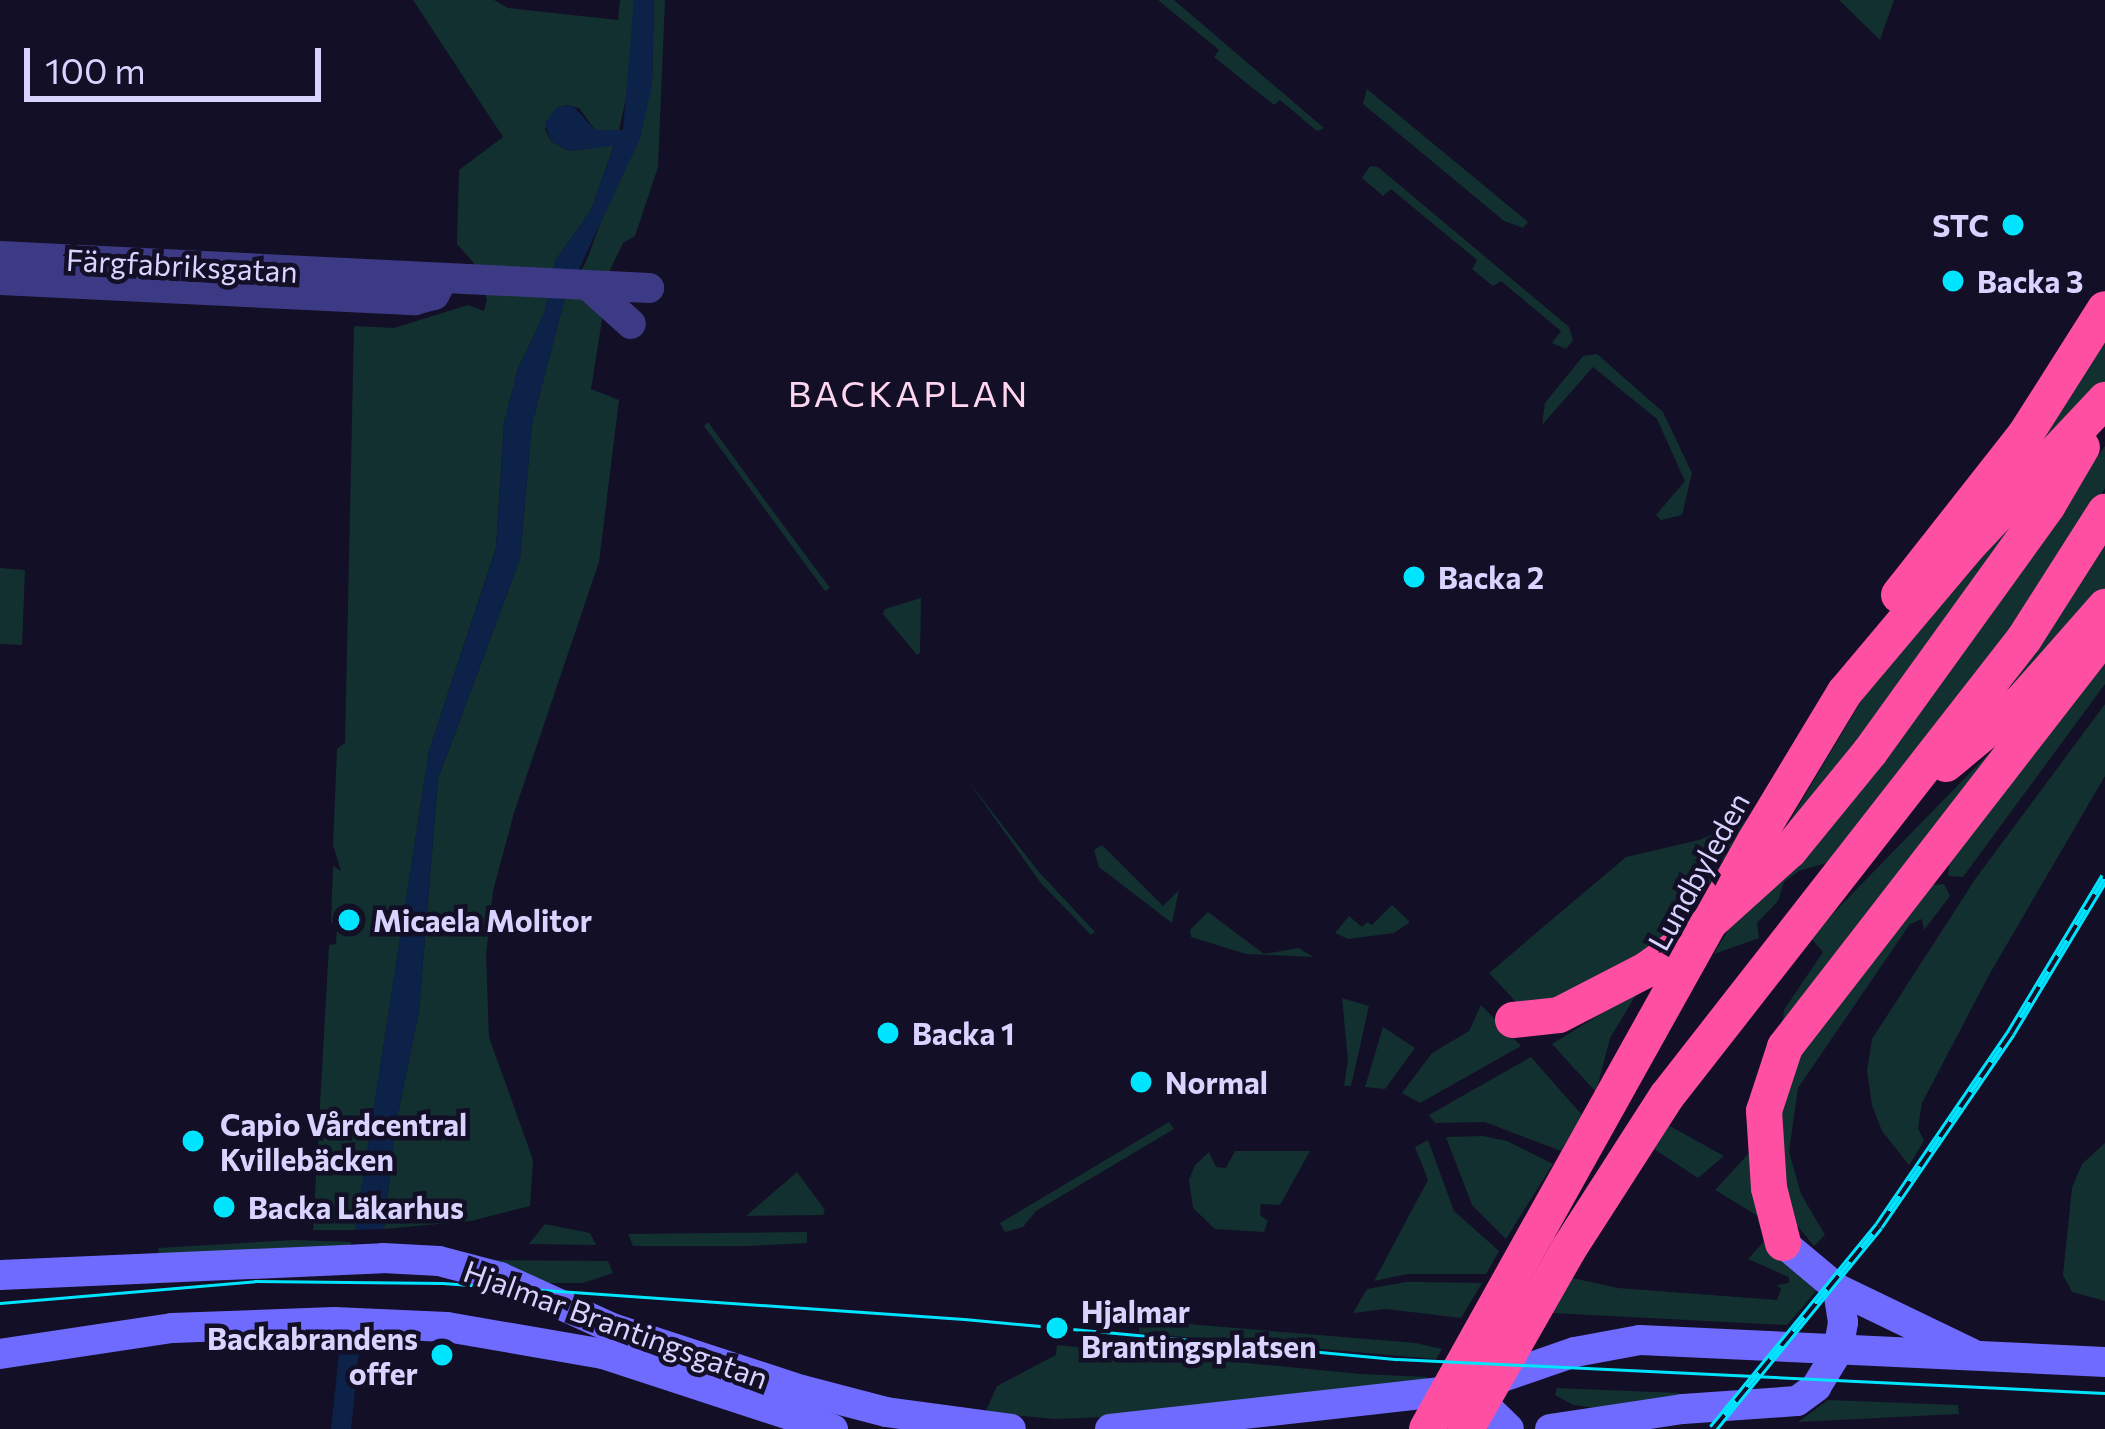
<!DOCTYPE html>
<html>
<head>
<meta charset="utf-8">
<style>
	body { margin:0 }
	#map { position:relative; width:2105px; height:1429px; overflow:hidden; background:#130f26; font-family:Commissioner,sans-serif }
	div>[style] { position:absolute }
	.green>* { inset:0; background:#12302f }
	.water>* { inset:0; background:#0c2248 }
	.tertiary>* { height:30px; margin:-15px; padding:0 15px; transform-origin:15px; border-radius:15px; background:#3d3a85 }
	.secondary>* { height:30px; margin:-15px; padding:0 15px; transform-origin:15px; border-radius:15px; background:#6f6bff }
	.motorway>* { height:36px; margin:-18px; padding:0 18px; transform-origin:18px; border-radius:18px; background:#ff4fa3 }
	.tram>* { height:3px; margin:-1.5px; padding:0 1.5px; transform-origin:1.5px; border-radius:1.5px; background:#00e5ff }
	.rail>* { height:10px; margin-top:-5px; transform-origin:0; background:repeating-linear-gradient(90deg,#130f26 0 18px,#00e5ff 0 36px); box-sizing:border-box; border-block:3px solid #00e5ff }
	.dots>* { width:33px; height:33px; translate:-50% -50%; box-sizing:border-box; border:6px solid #130f26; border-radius:50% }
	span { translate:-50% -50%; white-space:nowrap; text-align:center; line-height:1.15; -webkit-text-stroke:9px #130f26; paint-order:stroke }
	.poi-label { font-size:30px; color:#d9d4ff; font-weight:700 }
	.right { translate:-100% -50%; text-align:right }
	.left { translate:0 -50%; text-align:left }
	.street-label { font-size:30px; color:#d9d4ff }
	.quarter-label { font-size:36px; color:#ffd6f0; letter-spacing:3px }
	.scale { position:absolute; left:24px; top:48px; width:297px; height:54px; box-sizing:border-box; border:6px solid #d9d4ff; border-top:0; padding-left:15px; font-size:36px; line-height:42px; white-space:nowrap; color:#d9d4ff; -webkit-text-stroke:9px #130f26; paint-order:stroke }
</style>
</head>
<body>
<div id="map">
	<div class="green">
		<div style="clip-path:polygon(413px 0,494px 0,508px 8px,618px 20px,620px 0,634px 0,632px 73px,618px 134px,595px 130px,579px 108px,565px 105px,545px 129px,551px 141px,569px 151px,614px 145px,591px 210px,555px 261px,544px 314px,518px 369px,504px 423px,496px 548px,429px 751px,355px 1230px,313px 1230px,329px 945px,336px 944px,337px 927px,331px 922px,333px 866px,341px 871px,333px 845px,337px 749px,345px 743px,354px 326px,394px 328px,468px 305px,484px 311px,487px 299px,473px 262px,457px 244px,459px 170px,503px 137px)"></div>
		<div style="clip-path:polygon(654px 0,665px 0,658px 167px,635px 236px,623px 243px,610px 270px,591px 389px,619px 400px,599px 562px,514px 813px,493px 891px,486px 955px,489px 1037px,533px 1160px,530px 1206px,471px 1221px,384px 1229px,395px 1128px,419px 1011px,438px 779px,520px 559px,532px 424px,564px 301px,586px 262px,652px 85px)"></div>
		<div style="clip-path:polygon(1158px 0,1174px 0,1324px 128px,1317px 131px,1280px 100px,1274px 105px,1214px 57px,1219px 50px)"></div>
		<div style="clip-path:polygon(1839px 0,1894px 0,1880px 40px)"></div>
		<div style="clip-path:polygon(1367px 89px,1528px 222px,1523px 228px,1504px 221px,1363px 104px)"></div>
		<div style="clip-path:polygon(1370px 166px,1378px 167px,1569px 327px,1573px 340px,1566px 349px,1552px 343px,1561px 331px,1501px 281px,1493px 286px,1472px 269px,1477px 260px,1391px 189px,1383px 196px,1362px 178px)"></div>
		<div style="clip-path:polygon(2105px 329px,2105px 385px,1978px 518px)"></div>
		<div style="clip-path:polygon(1597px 354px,1663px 412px,1692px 473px,1682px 515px,1661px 520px,1656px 515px,1685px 481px,1657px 419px,1593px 367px,1542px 425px,1545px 403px,1583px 356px)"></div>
		<div style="clip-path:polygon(708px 422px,767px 503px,830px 588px,825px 591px,780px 530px,704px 426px)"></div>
		<div style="clip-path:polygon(2105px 446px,2105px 488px,2046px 584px,1836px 860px,1799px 871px,1784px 882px,1778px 901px,1757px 923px,1759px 938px,1714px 954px,1738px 913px,1984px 614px)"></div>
		<div style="clip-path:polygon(2029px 498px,2036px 506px,1762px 867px,1881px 668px)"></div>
		<div style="clip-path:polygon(2105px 542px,2105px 592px,2019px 692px,2011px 686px)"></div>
		<div style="clip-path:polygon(0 568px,25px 570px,22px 645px,0 644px)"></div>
		<div style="clip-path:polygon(921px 598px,920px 653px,917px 655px,883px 614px,885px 609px)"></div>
		<div style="clip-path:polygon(2105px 652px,2105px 684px,1963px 877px,1948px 876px,1950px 858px)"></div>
		<div style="clip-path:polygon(2105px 704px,2105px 776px,1989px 975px,1922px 1103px,1918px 1128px,1924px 1141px,1909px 1165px,1882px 1131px,1872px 1105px,1867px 1071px,1872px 1039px,1976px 878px)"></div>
		<div style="clip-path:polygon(1998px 744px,1782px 1028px,1784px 1010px,1823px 952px,1810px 937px)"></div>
		<div style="clip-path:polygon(966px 778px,1038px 871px,1095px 932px,1091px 935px,1040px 882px)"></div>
		<div style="clip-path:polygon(1747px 820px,1678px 938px,1552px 1007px,1516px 1002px,1489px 973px,1626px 857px,1699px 840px)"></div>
		<div style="clip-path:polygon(1102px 845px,1163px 906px,1179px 890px,1172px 923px,1099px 867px,1094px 850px)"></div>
		<div style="clip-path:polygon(1944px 884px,1950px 896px,1924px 930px,1922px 919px,1910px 924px,1798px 1088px,1789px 1152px,1801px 1194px,1825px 1235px,1814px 1246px,1795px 1223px,1775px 1139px,1796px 1062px,1932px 885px)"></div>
		<div style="clip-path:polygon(1392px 905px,1410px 922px,1394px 933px,1348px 939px,1335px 933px,1349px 916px,1362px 927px,1367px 922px,1372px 925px)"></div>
		<div style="clip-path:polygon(1208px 912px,1264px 954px,1299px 948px,1313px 957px,1246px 954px,1191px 937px,1190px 930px)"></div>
		<div style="clip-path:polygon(1639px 990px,1610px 1038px,1596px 1092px,1552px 1044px)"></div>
		<div style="clip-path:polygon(1342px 998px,1369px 1006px,1351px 1086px,1344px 1086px,1348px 1060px)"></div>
		<div style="clip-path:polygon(1481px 1005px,1521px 1046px,1420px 1103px,1402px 1093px,1432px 1053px,1469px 1031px)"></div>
		<div style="clip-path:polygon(1383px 1027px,1415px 1048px,1385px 1089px,1365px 1087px)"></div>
		<div style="clip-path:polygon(1531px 1057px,1582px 1115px,1561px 1151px,1485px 1122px,1435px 1123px,1429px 1115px)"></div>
		<div style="clip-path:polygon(1169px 1122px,1174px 1129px,1036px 1211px,1023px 1227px,1005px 1232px,1000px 1223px)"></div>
		<div style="clip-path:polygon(1668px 1125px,1724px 1156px,1698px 1178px,1654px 1149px)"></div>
		<div style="clip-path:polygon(1483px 1136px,1507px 1141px,1553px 1164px,1506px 1239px,1472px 1205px,1446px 1137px)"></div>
		<div style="clip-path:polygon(1428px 1140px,1454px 1211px,1499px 1251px,1486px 1274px,1407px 1274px,1374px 1281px,1428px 1180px,1415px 1147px)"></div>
		<div style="clip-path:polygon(2105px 1143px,2105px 1301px,2072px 1292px,2063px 1275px,2072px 1188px,2082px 1164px)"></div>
		<div style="clip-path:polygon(1235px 1151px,1310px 1151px,1280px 1205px,1261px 1204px,1260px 1215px,1268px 1221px,1264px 1232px,1215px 1229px,1193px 1208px,1189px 1180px,1195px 1165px,1209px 1152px,1216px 1167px,1226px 1168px)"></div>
		<div style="clip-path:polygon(1751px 1151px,1766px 1221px,1715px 1190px)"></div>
		<div style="clip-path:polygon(797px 1172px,825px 1210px,823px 1215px,746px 1216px)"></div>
		<div style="clip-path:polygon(545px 1224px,590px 1233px,596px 1245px,529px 1244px)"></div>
		<div style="clip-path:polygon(807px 1232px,807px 1243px,748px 1246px,633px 1246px,628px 1234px)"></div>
		<div style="clip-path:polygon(1766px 1239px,1817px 1290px,1787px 1325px,1551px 1313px,1572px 1278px,1618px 1288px,1777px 1300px,1781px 1289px,1777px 1285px,1789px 1283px,1789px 1277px,1748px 1259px)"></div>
		<div style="clip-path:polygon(294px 1240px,351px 1242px,350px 1246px,159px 1255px,158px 1248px)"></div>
		<div style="clip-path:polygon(489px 1260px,608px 1261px,613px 1273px,583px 1283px,542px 1283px)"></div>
		<div style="clip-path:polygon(1406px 1282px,1420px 1282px,1482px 1283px,1461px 1318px,1386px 1309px,1353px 1313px,1367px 1289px)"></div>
		<div style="clip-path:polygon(1139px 1320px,1416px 1343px,1442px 1349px,1436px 1359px,1139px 1333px)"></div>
		<div style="clip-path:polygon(1057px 1345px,1361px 1374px,1427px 1377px,1421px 1387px,1127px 1416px,1056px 1419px,985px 1413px,997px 1386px,1056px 1355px)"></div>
		<div style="clip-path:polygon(1557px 1388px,1679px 1393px,1679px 1398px,1603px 1409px,1573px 1405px,1555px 1395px)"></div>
		<div style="clip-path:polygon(1828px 1400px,1958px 1405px,1959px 1414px,1798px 1422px)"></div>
	</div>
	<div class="water">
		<div style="clip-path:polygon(634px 0,654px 0,652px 85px,640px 139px,564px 301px,532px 424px,520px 559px,438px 779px,419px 1011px,395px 1128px,384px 1229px,355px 1230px,429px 751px,496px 549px,504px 423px,518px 369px,544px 314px,555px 261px,591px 210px,614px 146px,569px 151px,551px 141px,545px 123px,557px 107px,572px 105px,595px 130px,623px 130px)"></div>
		<div style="clip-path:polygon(346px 1341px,359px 1351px,351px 1429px,331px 1429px,340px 1344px)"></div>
	</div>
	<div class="tertiary">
		<div style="left:0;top:256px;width:650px;rotate:2.82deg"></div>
		<div style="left:0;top:280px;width:415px;rotate:2.8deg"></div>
		<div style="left:415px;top:300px;width:20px;rotate:-15deg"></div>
		<div style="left:434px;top:295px;width:20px;rotate:-60deg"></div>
		<div style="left:590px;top:287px;width:55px;rotate:42.1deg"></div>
	</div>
	<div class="secondary">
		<div style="left:1783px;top:1243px;width:72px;rotate:39.9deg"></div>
		<div style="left:1838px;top:1289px;width:148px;rotate:25.7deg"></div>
		<div style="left:0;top:1275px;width:383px;rotate:-2.5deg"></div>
		<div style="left:383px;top:1258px;width:56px;rotate:3.1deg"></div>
		<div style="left:439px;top:1261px;width:63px;rotate:14.7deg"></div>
		<div style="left:500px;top:1277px;width:123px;rotate:24.5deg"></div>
		<div style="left:612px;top:1328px;width:200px;rotate:18.1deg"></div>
		<div style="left:802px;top:1390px;width:87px;rotate:14.7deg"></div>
		<div style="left:886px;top:1412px;width:126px;rotate:7.7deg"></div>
		<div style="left:0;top:1354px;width:174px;rotate:-8.6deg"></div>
		<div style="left:172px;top:1328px;width:162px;rotate:-2.1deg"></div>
		<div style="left:334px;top:1322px;width:113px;rotate:2.5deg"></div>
		<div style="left:447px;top:1327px;width:158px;rotate:9.8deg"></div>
		<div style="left:603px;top:1354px;width:242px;rotate:18.1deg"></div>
		<div style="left:1468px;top:1389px;width:57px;rotate:44.3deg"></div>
		<div style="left:1110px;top:1429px;width:360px;rotate:-6.4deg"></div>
		<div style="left:1468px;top:1389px;width:113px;rotate:-19.1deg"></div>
		<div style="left:1575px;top:1352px;width:66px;rotate:-10.5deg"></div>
		<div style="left:1640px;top:1340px;width:466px;rotate:2.7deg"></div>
		<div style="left:1550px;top:1429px;width:134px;rotate:-8.6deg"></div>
		<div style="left:1683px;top:1409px;width:114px;rotate:-4deg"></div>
		<div style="left:1797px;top:1401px;width:24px;rotate:-36deg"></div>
		<div style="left:1816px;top:1387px;width:42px;rotate:-58.6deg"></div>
		<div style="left:1838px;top:1351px;width:29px;rotate:-80deg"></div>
		<div style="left:1843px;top:1322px;width:33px;rotate:-99deg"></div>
	</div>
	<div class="motorway">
		<div style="left:1899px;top:595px;width:204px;rotate:-51.8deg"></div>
		<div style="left:2025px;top:435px;width:149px;rotate:-57.6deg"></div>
		<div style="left:1946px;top:764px;width:102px;rotate:-39.8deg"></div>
		<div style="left:2024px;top:699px;width:123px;rotate:-48.6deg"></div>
		<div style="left:1513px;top:1020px;width:46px;rotate:-6.2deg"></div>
		<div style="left:1559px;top:1015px;width:98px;rotate:-27.3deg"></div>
		<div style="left:1646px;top:970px;width:67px;rotate:-35.8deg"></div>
		<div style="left:1700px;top:931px;width:120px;rotate:-42deg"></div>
		<div style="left:1789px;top:851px;width:128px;rotate:-50.7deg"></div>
		<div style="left:1870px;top:752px;width:304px;rotate:-54.2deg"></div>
		<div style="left:2048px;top:505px;width:67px;rotate:-59.6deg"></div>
		<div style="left:1783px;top:1243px;width:57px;rotate:-104.3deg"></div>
		<div style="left:1769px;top:1188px;width:77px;rotate:-93.7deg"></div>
		<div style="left:1764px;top:1111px;width:67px;rotate:-71.8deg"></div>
		<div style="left:1785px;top:1047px;width:522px;rotate:-52.23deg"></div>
		<div style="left:1427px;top:1429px;width:673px;rotate:-60.85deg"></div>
		<div style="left:1755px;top:841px;width:174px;rotate:-58.9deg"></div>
		<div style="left:1845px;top:692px;width:189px;rotate:-49.9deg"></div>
		<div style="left:1967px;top:547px;width:202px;rotate:-46.8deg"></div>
		<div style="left:1466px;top:1429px;width:206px;rotate:-60.3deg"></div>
		<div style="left:1568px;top:1250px;width:183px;rotate:-57.3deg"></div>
		<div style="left:1667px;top:1096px;width:580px;rotate:-52deg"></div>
		<div style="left:2024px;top:639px;width:151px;rotate:-57.5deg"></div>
	</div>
	<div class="tram">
		<div style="left:0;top:1303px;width:256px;rotate:-4.9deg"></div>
		<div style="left:255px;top:1281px;width:187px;rotate:0.6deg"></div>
		<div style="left:442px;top:1283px;width:523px;rotate:3.95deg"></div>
		<div style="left:964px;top:1319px;width:435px;rotate:5.3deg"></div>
		<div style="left:1397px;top:1359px;width:709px;rotate:2.75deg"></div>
	</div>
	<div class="rail">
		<div style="left:1713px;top:1429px;width:262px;rotate:-50.7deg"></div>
		<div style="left:1879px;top:1226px;width:234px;rotate:-55.6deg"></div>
		<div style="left:2011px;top:1033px;width:182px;rotate:-58.9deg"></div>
	</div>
	<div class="dots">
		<div style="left:2013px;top:225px;background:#00e5ff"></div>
		<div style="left:1953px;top:281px;background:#00e5ff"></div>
		<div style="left:1414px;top:577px;background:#00e5ff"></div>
		<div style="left:349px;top:920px;background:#00e5ff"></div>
		<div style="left:888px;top:1033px;background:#00e5ff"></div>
		<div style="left:1141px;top:1082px;background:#00e5ff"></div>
		<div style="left:193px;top:1141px;background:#00e5ff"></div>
		<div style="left:224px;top:1207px;background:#00e5ff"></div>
		<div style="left:1057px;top:1328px;background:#00e5ff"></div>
		<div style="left:442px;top:1355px;background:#00e5ff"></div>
	</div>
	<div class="poi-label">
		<span class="right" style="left:1989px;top:225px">STC</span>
		<span class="left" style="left:1977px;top:281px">Backa 3</span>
		<span class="left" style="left:1438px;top:577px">Backa 2</span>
		<span class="left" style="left:373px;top:920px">Micaela Molitor</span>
		<span class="left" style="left:912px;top:1033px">Backa 1</span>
		<span class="left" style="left:1165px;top:1082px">Normal</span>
		<span class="left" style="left:220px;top:1141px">Capio Vårdcentral<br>Kvillebäcken</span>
		<span class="left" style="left:248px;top:1207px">Backa Läkarhus</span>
		<span class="left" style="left:1081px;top:1328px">Hjalmar<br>Brantingsplatsen</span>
		<span class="right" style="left:418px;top:1355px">Backabrandens<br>offer</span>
	</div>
	<div class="street-label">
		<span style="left:182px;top:265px;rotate:3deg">Färgfabriksgatan</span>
		<span style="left:1698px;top:871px;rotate:-61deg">Lundbyleden</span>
		<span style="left:616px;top:1324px;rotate:20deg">Hjalmar Brantingsgatan</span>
	</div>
	<div class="quarter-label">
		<span style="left:909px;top:393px">BACKAPLAN</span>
	</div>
	<div class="scale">100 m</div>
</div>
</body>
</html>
